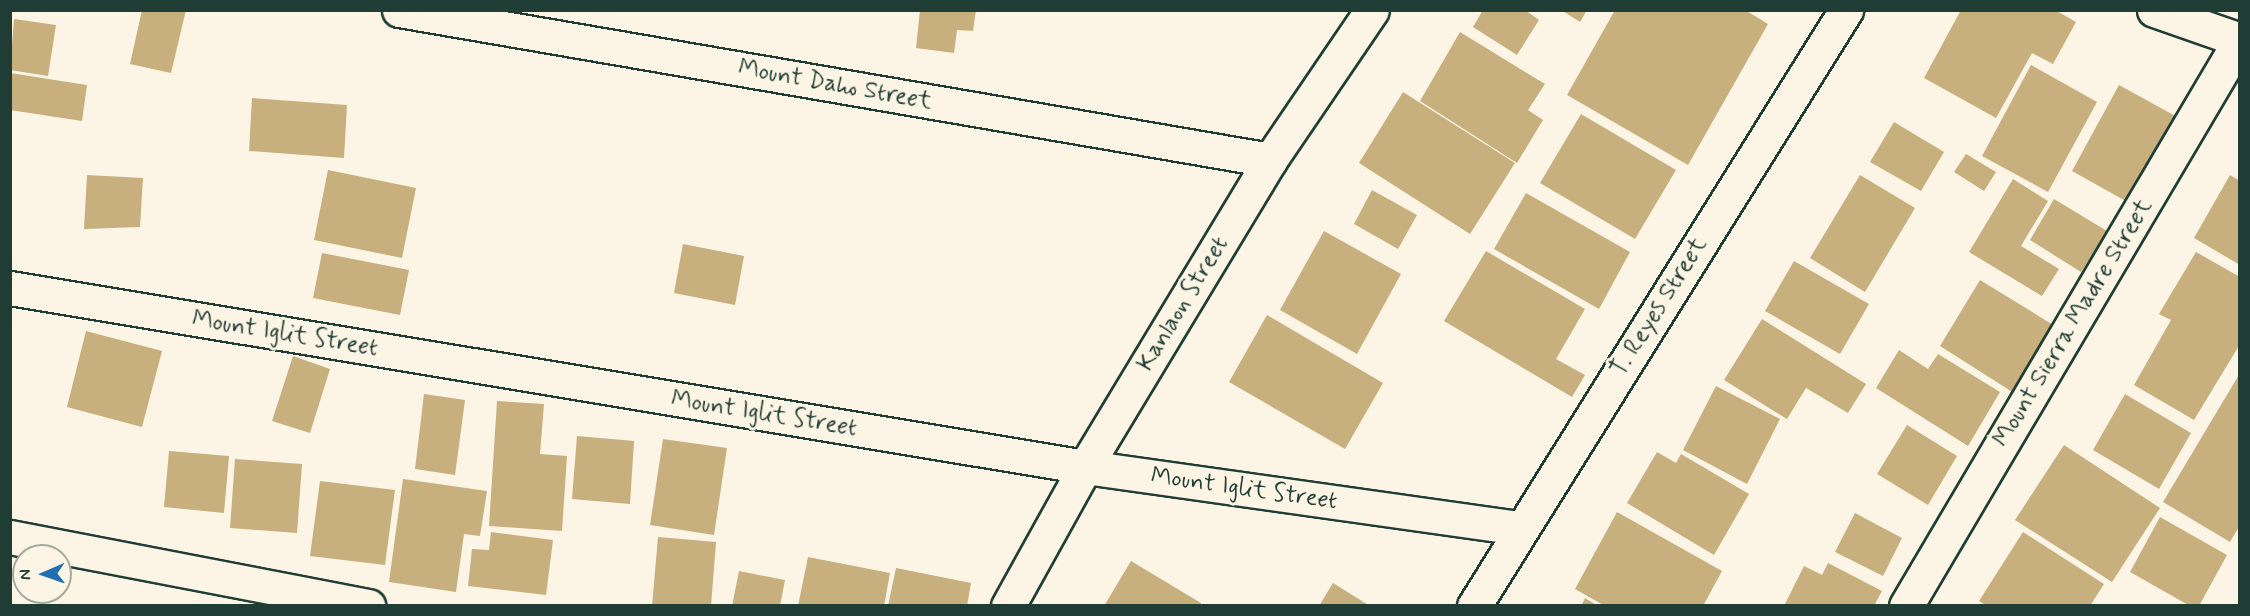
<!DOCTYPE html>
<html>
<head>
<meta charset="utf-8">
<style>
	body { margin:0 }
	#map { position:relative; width:2250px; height:616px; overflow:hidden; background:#fcf5e5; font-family:Mynerve,sans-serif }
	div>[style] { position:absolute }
	.building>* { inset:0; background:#c7af7e }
	.roads { filter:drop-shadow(2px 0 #1f3d34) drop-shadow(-2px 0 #1f3d34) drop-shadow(0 2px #1f3d34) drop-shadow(0 -2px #1f3d34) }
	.street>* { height:33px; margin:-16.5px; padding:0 16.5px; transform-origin:16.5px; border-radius:16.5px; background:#fcf5e5 }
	span { translate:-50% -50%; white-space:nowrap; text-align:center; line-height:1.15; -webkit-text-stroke:6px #fcf5e5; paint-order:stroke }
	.street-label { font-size:24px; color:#1f3d34 }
	.frame { position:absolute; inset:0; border:12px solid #1f3d34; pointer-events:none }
	.north { position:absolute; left:12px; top:544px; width:60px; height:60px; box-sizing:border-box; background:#fcf5e5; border:2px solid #a4ab9e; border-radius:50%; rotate:268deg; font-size:16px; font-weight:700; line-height:24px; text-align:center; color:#1f3d34 }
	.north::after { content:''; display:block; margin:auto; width:21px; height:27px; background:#1f6fb2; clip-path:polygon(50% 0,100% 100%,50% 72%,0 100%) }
</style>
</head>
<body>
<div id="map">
	<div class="building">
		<div style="clip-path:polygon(142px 10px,186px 10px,171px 73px,130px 64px)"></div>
		<div style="clip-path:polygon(920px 10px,976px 10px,973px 31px,957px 30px,954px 53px,916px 48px)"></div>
		<div style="clip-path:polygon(1483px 10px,1525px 10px,1539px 20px,1517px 55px,1473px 27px)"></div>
		<div style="clip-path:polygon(1561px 10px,1587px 10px,1580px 22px)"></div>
		<div style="clip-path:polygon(1615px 10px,1745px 10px,1768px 24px,1688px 165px,1567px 95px)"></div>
		<div style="clip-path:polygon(1961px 10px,2055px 10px,2076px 22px,2053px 64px,2032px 53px,1996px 118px,1924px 78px)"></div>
		<div style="clip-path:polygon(14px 19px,56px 25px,48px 76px,10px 70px)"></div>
		<div style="clip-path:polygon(1460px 32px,1545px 84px,1528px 110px,1543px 120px,1517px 163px,1420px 101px)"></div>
		<div style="clip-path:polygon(2031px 65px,2097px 102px,2048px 192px,1982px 156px)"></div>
		<div style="clip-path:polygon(10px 73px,87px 85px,82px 121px,10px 110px)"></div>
		<div style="clip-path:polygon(2119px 85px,2179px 118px,2131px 204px,2072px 171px)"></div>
		<div style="clip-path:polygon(1403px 92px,1515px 163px,1470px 234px,1359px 163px)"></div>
		<div style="clip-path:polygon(252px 98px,347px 105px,344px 158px,249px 151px)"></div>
		<div style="clip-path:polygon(1581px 114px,1676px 170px,1635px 239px,1540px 183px)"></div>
		<div style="clip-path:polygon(1894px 122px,1944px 152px,1921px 191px,1870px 162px)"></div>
		<div style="clip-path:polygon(1966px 154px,1996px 172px,1984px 191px,1954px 172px)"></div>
		<div style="clip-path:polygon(328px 170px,416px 188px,402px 258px,314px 240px)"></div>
		<div style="clip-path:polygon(87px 175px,143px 178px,140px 227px,84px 229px)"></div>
		<div style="clip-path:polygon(1860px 175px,1915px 208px,1865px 292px,1810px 258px)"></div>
		<div style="clip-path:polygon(2230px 175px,2240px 181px,2240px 265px,2194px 238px)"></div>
		<div style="clip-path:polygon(2013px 179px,2048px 201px,2021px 246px,2059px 269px,2042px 296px,1969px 252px)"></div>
		<div style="clip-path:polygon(1372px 190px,1417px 215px,1398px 249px,1354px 224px)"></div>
		<div style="clip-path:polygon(1526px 193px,1630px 252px,1599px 309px,1494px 249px)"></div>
		<div style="clip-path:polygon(2054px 199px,2107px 231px,2081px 272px,2030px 240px)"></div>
		<div style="clip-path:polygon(1324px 231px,1401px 274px,1357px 354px,1280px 310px)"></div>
		<div style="clip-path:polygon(683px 244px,744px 256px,735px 305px,674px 293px)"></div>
		<div style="clip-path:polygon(1486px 251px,1585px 309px,1556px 359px,1585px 375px,1572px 397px,1444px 321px)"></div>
		<div style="clip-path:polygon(2196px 252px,2240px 277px,2240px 344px,2194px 420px,2134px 385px,2171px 320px,2159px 314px)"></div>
		<div style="clip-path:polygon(322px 253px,409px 270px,400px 315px,313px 298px)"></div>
		<div style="clip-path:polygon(1794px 261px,1869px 304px,1840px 354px,1765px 311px)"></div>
		<div style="clip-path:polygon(1980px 280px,2055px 326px,2014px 393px,1940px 346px)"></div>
		<div style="clip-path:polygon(1267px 315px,1383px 383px,1345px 449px,1229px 382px)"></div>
		<div style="clip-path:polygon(1762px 319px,1866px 384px,1848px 413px,1806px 388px,1787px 419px,1724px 380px)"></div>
		<div style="clip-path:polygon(86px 331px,162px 351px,142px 427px,67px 407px)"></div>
		<div style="clip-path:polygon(1899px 350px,1928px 369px,1938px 354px,2000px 392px,1968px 446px,1876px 388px)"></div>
		<div style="clip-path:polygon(293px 356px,330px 369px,310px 433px,272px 421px)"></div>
		<div style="clip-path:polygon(2240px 373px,2240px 525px,2230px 542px,2163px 502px)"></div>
		<div style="clip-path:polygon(1716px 386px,1780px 419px,1747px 484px,1683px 450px)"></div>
		<div style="clip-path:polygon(424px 394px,465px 400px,455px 475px,415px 469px)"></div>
		<div style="clip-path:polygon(2125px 394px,2191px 433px,2159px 489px,2093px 450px)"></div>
		<div style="clip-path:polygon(497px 401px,544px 404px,540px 454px,567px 456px,562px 531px,489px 526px)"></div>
		<div style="clip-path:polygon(1907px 425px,1957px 456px,1928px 505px,1877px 474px)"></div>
		<div style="clip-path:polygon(577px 436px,634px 441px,630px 504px,572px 499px)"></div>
		<div style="clip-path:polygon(663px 439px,727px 448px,714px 535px,650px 525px)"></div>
		<div style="clip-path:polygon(2064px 445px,2160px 508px,2112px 582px,2015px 520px)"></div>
		<div style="clip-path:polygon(169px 451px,229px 456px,224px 513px,164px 507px)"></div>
		<div style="clip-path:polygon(1657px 452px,1676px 463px,1681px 454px,1749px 494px,1714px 555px,1627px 503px)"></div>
		<div style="clip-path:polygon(235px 459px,302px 464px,297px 533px,230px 528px)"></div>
		<div style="clip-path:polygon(403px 479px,487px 491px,480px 536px,464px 534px,456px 592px,389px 582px)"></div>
		<div style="clip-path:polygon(320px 481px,395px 490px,385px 565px,310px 556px)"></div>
		<div style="clip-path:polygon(1617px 512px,1722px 571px,1703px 606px,1605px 606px,1575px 589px)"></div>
		<div style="clip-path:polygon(1855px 513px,1902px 538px,1883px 576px,1835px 552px)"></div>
		<div style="clip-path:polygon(2160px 517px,2227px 555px,2199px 606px,2190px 606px,2130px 572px)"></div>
		<div style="clip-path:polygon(491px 532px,553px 540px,546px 595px,468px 586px,472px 549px,489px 550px)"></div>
		<div style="clip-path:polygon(2023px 532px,2104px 584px,2090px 606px,1987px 606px,1979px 601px)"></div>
		<div style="clip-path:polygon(658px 537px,716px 542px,711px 606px,652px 606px)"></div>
		<div style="clip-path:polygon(808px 557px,890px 573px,884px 606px,798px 606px)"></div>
		<div style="clip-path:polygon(1131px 561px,1201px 603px,1200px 606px,1104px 606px)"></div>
		<div style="clip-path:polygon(1828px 563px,1882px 591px,1874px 606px,1784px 606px,1804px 566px,1822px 575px)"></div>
		<div style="clip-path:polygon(896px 568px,971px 583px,967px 606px,888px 606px)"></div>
		<div style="clip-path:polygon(739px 571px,785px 580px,780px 606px,732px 606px)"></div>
		<div style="clip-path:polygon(1333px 583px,1370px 606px,1319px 606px)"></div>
		<div style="clip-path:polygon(1585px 598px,1598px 606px,1581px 606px)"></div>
	</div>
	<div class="roads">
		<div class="street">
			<div style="left:399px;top:10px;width:884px;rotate:9.77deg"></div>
			<div style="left:2154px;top:10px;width:91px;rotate:19.2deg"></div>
			<div style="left:10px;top:288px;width:1090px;rotate:9.45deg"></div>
			<div style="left:1085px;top:467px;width:438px;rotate:8deg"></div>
			<div style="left:10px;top:537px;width:365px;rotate:10.9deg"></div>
			<div style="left:1008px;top:606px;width:159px;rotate:-61deg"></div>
			<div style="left:1085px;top:467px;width:358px;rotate:-58.9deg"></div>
			<div style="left:1270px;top:160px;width:181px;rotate:-55.8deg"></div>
			<div style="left:1474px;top:606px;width:703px;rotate:-58.03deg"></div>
			<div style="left:1906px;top:606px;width:657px;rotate:-59.45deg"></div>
		</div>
	</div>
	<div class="street-label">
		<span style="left:835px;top:85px;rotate:10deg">Mount Daho Street</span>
		<span style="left:1183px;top:304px;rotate:-59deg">Kanlaon Street</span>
		<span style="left:1659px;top:307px;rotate:-58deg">T. Reyes Street</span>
		<span style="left:2073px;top:323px;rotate:-59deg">Mount Sierra Madre Street</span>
		<span style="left:285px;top:334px;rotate:9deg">Mount Iglit Street</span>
		<span style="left:764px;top:414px;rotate:9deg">Mount Iglit Street</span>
		<span style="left:1244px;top:489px;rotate:8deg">Mount Iglit Street</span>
	</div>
	<div class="frame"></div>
	<div class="north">N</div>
</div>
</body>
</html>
